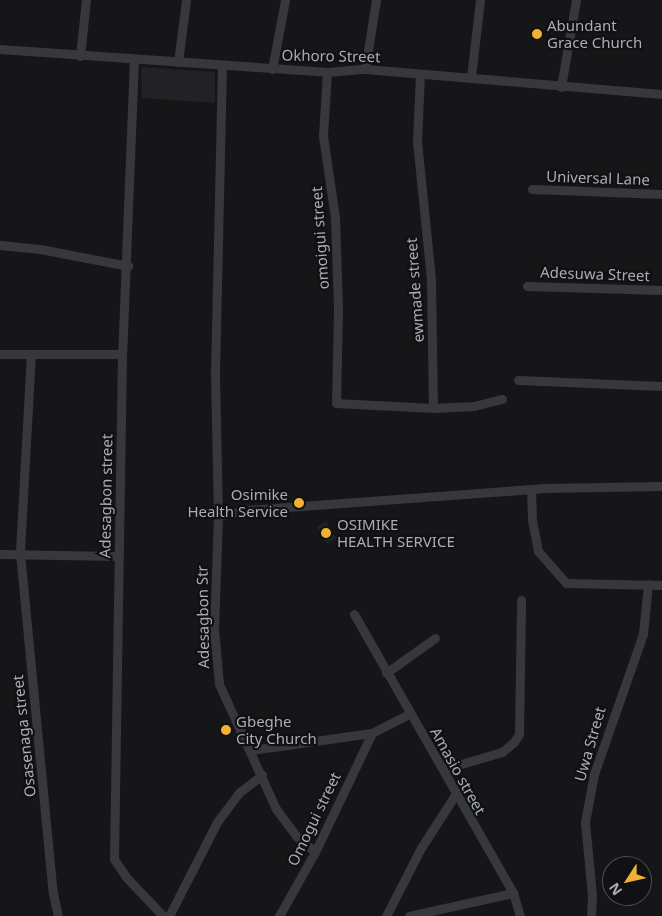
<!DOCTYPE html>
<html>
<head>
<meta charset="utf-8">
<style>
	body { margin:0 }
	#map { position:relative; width:662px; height:916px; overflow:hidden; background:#161618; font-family:"Noto Sans",sans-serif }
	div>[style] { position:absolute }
	.built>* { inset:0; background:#222225 }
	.minor>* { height:9px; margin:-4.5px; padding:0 4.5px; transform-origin:4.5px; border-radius:4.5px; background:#37383d }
	.dots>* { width:14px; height:14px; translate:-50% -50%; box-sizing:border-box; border:2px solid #111113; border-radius:50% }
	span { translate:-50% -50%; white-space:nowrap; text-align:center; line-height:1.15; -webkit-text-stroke:4.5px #111113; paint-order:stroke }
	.poi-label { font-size:15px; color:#a8adb8 }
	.left { translate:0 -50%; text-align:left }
	.right { translate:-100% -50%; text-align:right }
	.street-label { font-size:15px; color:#a8adb8 }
	.north { position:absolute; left:602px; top:856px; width:50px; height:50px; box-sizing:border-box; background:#111113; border:1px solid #4d4f55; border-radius:50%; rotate:235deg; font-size:14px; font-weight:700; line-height:20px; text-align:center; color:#a8adb8 }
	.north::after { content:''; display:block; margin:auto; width:18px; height:22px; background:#f2b134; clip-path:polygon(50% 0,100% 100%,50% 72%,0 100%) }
</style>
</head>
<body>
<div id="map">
	<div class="built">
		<div style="clip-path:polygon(141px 67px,215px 72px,215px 103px,142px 98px)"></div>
		<div style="clip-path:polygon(326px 521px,336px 538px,327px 544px,317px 527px)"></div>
	</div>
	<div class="minor">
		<div style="left:0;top:49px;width:328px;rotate:4deg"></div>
		<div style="left:327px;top:72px;width:38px;rotate:-5deg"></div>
		<div style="left:365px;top:69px;width:298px;rotate:4.8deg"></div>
		<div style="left:80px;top:56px;width:56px;rotate:-83.9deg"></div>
		<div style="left:134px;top:59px;width:295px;rotate:92.3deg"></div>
		<div style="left:122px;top:354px;width:505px;rotate:90.91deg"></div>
		<div style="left:114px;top:859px;width:22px;rotate:56deg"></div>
		<div style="left:126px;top:877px;width:54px;rotate:46.5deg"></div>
		<div style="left:178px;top:62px;width:63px;rotate:-82.6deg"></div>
		<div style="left:222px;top:65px;width:309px;rotate:91.3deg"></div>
		<div style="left:215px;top:374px;width:142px;rotate:88.8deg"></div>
		<div style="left:218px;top:516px;width:30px;rotate:-12deg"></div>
		<div style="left:247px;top:510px;width:299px;rotate:-4.2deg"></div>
		<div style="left:545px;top:488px;width:117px;rotate:-1deg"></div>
		<div style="left:272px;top:69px;width:70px;rotate:-79.3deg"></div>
		<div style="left:365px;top:69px;width:70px;rotate:-80.9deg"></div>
		<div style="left:327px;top:72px;width:64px;rotate:93.6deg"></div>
		<div style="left:323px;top:136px;width:82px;rotate:81.6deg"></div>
		<div style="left:335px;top:217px;width:92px;rotate:88.1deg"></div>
		<div style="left:338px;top:309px;width:94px;rotate:91.2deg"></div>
		<div style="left:336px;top:403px;width:97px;rotate:3deg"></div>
		<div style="left:433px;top:408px;width:129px;rotate:-90.9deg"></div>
		<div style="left:431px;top:279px;width:140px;rotate:-95.8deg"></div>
		<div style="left:417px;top:140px;width:66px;rotate:-87.4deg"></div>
		<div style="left:471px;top:77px;width:78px;rotate:-83.3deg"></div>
		<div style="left:561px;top:87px;width:88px;rotate:-80.2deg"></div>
		<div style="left:532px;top:189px;width:130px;rotate:2.2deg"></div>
		<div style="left:0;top:245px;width:40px;rotate:5.7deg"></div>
		<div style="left:40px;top:249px;width:90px;rotate:10.9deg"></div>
		<div style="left:527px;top:286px;width:135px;rotate:1.7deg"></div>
		<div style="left:0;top:354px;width:122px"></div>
		<div style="left:31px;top:354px;width:199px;rotate:93.2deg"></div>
		<div style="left:20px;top:553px;width:342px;rotate:84.5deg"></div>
		<div style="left:53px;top:893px;width:24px;rotate:78deg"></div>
		<div style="left:518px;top:380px;width:144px;rotate:2.4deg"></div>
		<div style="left:433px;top:408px;width:41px;rotate:-2.8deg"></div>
		<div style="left:474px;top:406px;width:29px;rotate:-14deg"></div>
		<div style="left:531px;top:490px;width:30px;rotate:88deg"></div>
		<div style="left:532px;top:520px;width:32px;rotate:79deg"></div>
		<div style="left:538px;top:551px;width:43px;rotate:48.8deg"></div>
		<div style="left:566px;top:583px;width:96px;rotate:1.2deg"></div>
		<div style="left:218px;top:516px;width:113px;rotate:92deg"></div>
		<div style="left:214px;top:629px;width:55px;rotate:84.8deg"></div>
		<div style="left:219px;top:684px;width:137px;rotate:65.5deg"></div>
		<div style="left:276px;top:809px;width:34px;rotate:53deg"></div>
		<div style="left:296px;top:836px;width:25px;rotate:40deg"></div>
		<div style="left:0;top:554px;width:118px;rotate:1deg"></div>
		<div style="left:354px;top:614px;width:321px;rotate:60.3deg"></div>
		<div style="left:513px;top:893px;width:24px;rotate:73deg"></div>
		<div style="left:386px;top:673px;width:60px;rotate:-35.5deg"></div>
		<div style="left:251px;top:750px;width:122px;rotate:-8deg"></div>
		<div style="left:372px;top:733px;width:42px;rotate:-27.2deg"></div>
		<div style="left:444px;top:769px;width:60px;rotate:-16.3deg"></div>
		<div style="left:502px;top:752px;width:16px;rotate:-40deg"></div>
		<div style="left:514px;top:742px;width:9px;rotate:-58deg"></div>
		<div style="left:519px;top:734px;width:134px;rotate:-89.1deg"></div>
		<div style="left:169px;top:916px;width:106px;rotate:-62.9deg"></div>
		<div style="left:217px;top:822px;width:38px;rotate:-53deg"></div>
		<div style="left:240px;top:792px;width:28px;rotate:-38deg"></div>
		<div style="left:279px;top:916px;width:73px;rotate:-60.6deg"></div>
		<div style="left:315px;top:852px;width:132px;rotate:-64.4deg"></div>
		<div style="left:386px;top:916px;width:76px;rotate:-62.8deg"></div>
		<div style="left:421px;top:848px;width:63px;rotate:-57.3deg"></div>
		<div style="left:409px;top:916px;width:107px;rotate:-12.5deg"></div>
		<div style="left:591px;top:916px;width:21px;rotate:-87deg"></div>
		<div style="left:592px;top:895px;width:73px;rotate:-95.5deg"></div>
		<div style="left:585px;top:822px;width:49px;rotate:-79.4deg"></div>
		<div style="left:594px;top:774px;width:148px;rotate:-70.7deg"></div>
		<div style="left:643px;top:634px;width:50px;rotate:-84.3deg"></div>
	</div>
	<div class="dots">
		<div style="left:537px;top:34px;background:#f2b134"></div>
		<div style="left:299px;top:503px;background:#f2b134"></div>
		<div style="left:326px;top:533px;background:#f2b134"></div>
		<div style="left:226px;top:730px;background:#f2b134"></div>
	</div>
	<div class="poi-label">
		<span class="left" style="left:547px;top:34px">Abundant<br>Grace Church</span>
		<span class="right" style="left:288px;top:503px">Osimike<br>Health Service</span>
		<span class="left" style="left:337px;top:533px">OSIMIKE<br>HEALTH SERVICE</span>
		<span class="left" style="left:236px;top:730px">Gbeghe<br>City Church</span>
	</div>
	<div class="street-label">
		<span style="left:331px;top:56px;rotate:1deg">Okhoro Street</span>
		<span style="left:598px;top:178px;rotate:2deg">Universal Lane</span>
		<span style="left:320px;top:238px;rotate:-94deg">omoigui street</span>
		<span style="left:595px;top:274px;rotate:2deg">Adesuwa Street</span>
		<span style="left:415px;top:290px;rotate:-94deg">ewmade street</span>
		<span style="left:106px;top:496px;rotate:-89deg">Adesagbon street</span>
		<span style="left:203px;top:617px;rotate:-91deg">Adesagbon Str</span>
		<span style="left:24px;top:736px;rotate:-96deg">Osasenaga street</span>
		<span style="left:590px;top:744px;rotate:-74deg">Uwa Street</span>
		<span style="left:458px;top:771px;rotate:61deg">Amasio street</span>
		<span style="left:314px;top:819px;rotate:-64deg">Omogui street</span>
	</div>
	<div class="north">N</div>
</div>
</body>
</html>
